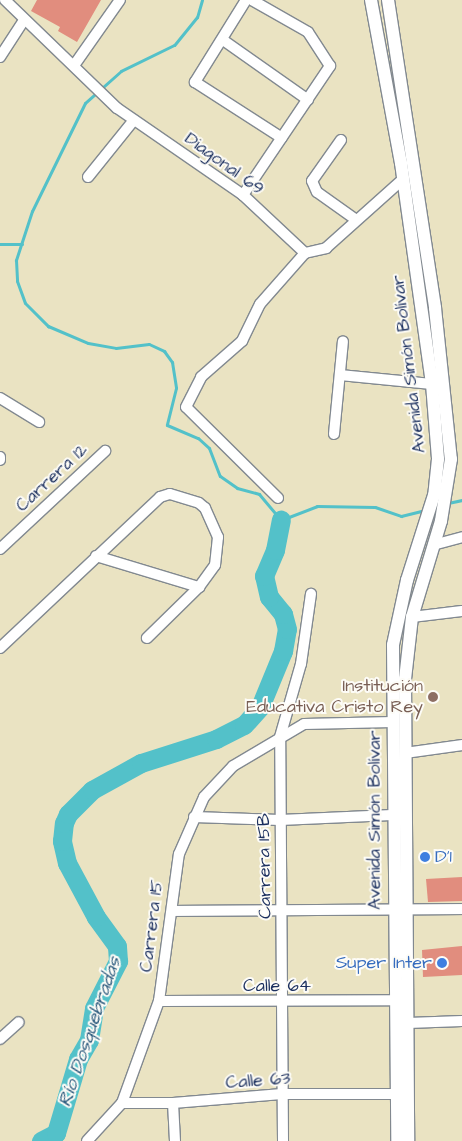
<!DOCTYPE html>
<html>
<head>
<meta charset="utf-8">
<style>
	body { margin:0 }
	#map { position:relative; width:462px; height:1141px; overflow:hidden; background:#eae3c2; font-family:"Architects Daughter",sans-serif }
	div>[style] { position:absolute }
	.stream>* { height:3px; margin:-1.5px; padding:0 1.5px; transform-origin:1.5px; border-radius:1.5px; background:#53c1c9 }
	.river>* { height:19px; margin:-9.5px; padding:0 9.5px; transform-origin:9.5px; border-radius:9.5px; background:#53c1c9 }
	.building>* { inset:0; background:#e18d7e }
	.roads { filter:drop-shadow(1px 0 #828990) drop-shadow(-1px 0 #828990) drop-shadow(0 1px #828990) drop-shadow(0 -1px #828990) }
	.minor>* { height:10px; margin:-5px; padding:0 5px; transform-origin:5px; border-radius:5px; background:#fff }
	.major>* { height:12px; margin:-6px; padding:0 6px; transform-origin:6px; border-radius:6px; background:#fff }
	.dots>* { width:14px; height:14px; translate:-50% -50%; box-sizing:border-box; border:2px solid #fdfcf7; border-radius:50% }
	span { translate:-50% -50%; white-space:nowrap; text-align:center; line-height:1.15; -webkit-text-stroke:4px #fdfcf7; paint-order:stroke }
	.street-label { font-size:18px; color:#1b2f5e }
	.education-label { font-size:18px; color:#785e54 }
	.right { translate:-100% -50%; text-align:right }
	.shop-label { font-size:18px; color:#366cbe }
	.left { translate:0 -50%; text-align:left }
	.water-label { font-size:19px; color:#2c5b7e; font-style:italic }
</style>
</head>
<body>
<div id="map">
	<div class="stream">
		<div style="left:202px;top:0;width:18px;rotate:106deg"></div>
		<div style="left:197px;top:17px;width:36px;rotate:129deg"></div>
		<div style="left:174px;top:45px;width:59px;rotate:153.9deg"></div>
		<div style="left:121px;top:71px;width:48px;rotate:138.4deg"></div>
		<div style="left:85px;top:103px;width:120px;rotate:116.1deg"></div>
		<div style="left:32px;top:211px;width:52px;rotate:108.1deg"></div>
		<div style="left:16px;top:260px;width:21px;rotate:87deg"></div>
		<div style="left:17px;top:281px;width:23px;rotate:70deg"></div>
		<div style="left:25px;top:303px;width:33px;rotate:45deg"></div>
		<div style="left:48px;top:326px;width:43px;rotate:23deg"></div>
		<div style="left:88px;top:343px;width:28px;rotate:10deg"></div>
		<div style="left:116px;top:348px;width:33px;rotate:-7deg"></div>
		<div style="left:149px;top:344px;width:17px;rotate:25deg"></div>
		<div style="left:164px;top:351px;width:14px;rotate:54deg"></div>
		<div style="left:172px;top:362px;width:26px;rotate:81deg"></div>
		<div style="left:176px;top:388px;width:38px;rotate:104deg"></div>
		<div style="left:167px;top:425px;width:34px;rotate:23deg"></div>
		<div style="left:198px;top:438px;width:15px;rotate:42deg"></div>
		<div style="left:209px;top:448px;width:30px;rotate:69deg"></div>
		<div style="left:220px;top:476px;width:21px;rotate:35deg"></div>
		<div style="left:237px;top:488px;width:23px;rotate:15deg"></div>
		<div style="left:259px;top:494px;width:34px;rotate:50deg"></div>
		<div style="left:281px;top:520px;width:39px;rotate:-21deg"></div>
		<div style="left:317px;top:506px;width:58px;rotate:1deg"></div>
		<div style="left:375px;top:507px;width:28px;rotate:19deg"></div>
		<div style="left:401px;top:516px;width:25px;rotate:-14deg"></div>
		<div style="left:0;top:244px;width:22px"></div>
		<div style="left:448px;top:503px;width:14px;rotate:-12deg"></div>
	</div>
	<div class="river">
		<div style="left:41px;top:1141px;width:17px;rotate:-28deg"></div>
		<div style="left:56px;top:1133px;width:77px;rotate:-73.4deg"></div>
		<div style="left:78px;top:1059px;width:22px;rotate:-60deg"></div>
		<div style="left:89px;top:1040px;width:32px;rotate:-81deg"></div>
		<div style="left:94px;top:1008px;width:53px;rotate:-62.9deg"></div>
		<div style="left:118px;top:961px;width:15px;rotate:-94deg"></div>
		<div style="left:117px;top:946px;width:36px;rotate:-126deg"></div>
		<div style="left:96px;top:917px;width:61px;rotate:-118.2deg"></div>
		<div style="left:67px;top:863px;width:23px;rotate:-103deg"></div>
		<div style="left:62px;top:841px;width:18px;rotate:-84deg"></div>
		<div style="left:64px;top:823px;width:10px;rotate:-66deg"></div>
		<div style="left:68px;top:814px;width:34px;rotate:-45deg"></div>
		<div style="left:92px;top:790px;width:56px;rotate:-28.9deg"></div>
		<div style="left:141px;top:763px;width:79px;rotate:-17.7deg"></div>
		<div style="left:216px;top:739px;width:31px;rotate:-27deg"></div>
		<div style="left:244px;top:725px;width:24px;rotate:-48deg"></div>
		<div style="left:260px;top:707px;width:61px;rotate:-67.7deg"></div>
		<div style="left:283px;top:651px;width:22px;rotate:-80deg"></div>
		<div style="left:287px;top:629px;width:16px;rotate:-105deg"></div>
		<div style="left:283px;top:614px;width:22px;rotate:-129deg"></div>
		<div style="left:269px;top:597px;width:22px;rotate:-103deg"></div>
		<div style="left:264px;top:576px;width:28px;rotate:-67deg"></div>
		<div style="left:275px;top:550px;width:31px;rotate:-79deg"></div>
	</div>
	<div class="building">
		<div style="clip-path:polygon(37px 0,101px 0,77px 42px,58px 31px,60px 27px,31px 11px)"></div>
		<div style="clip-path:polygon(462px 877px,462px 901px,428px 902px,426px 879px)"></div>
		<div style="clip-path:polygon(462px 946px,462px 975px,423px 977px,422px 950px)"></div>
	</div>
	<div class="roads">
		<div class="minor">
			<div style="left:5px;top:0;width:156px;rotate:44deg"></div>
			<div style="left:117px;top:108px;width:153px;rotate:34.6deg"></div>
			<div style="left:243px;top:195px;width:85px;rotate:43.1deg"></div>
			<div style="left:246px;top:0;width:97px;rotate:121.9deg"></div>
			<div style="left:195px;top:82px;width:103px;rotate:32.8deg"></div>
			<div style="left:223px;top:40px;width:104px;rotate:35.2deg"></div>
			<div style="left:0;top:57px;width:44px;rotate:-57deg"></div>
			<div style="left:75px;top:64px;width:78px;rotate:-54.9deg"></div>
			<div style="left:341px;top:140px;width:50px;rotate:125.3deg"></div>
			<div style="left:312px;top:181px;width:12px;rotate:66deg"></div>
			<div style="left:317px;top:192px;width:47px;rotate:35.4deg"></div>
			<div style="left:88px;top:177px;width:73px;rotate:-51.1deg"></div>
			<div style="left:243px;top:195px;width:156px;rotate:-56deg"></div>
			<div style="left:330px;top:66px;width:40px;rotate:-122.9deg"></div>
			<div style="left:308px;top:32px;width:64px;rotate:-150.3deg"></div>
			<div style="left:340px;top:375px;width:92px;rotate:5.6deg"></div>
			<div style="left:0;top:398px;width:46px;rotate:31.6deg"></div>
			<div style="left:334px;top:434px;width:93px;rotate:-84.5deg"></div>
			<div style="left:0;top:457px;width:3px;rotate:90deg"></div>
			<div style="left:278px;top:498px;width:129px;rotate:-135.3deg"></div>
			<div style="left:186px;top:407px;width:34px;rotate:-63deg"></div>
			<div style="left:201px;top:377px;width:55px;rotate:-41.3deg"></div>
			<div style="left:242px;top:341px;width:41px;rotate:-64.1deg"></div>
			<div style="left:260px;top:304px;width:68px;rotate:-48.6deg"></div>
			<div style="left:305px;top:253px;width:22px;rotate:-13deg"></div>
			<div style="left:326px;top:248px;width:102px;rotate:-41.8deg"></div>
			<div style="left:433px;top:545px;width:30px;rotate:-15deg"></div>
			<div style="left:0;top:549px;width:144px;rotate:-43deg"></div>
			<div style="left:96px;top:556px;width:108px;rotate:16.8deg"></div>
			<div style="left:412px;top:617px;width:50px;rotate:-6.8deg"></div>
			<div style="left:0;top:648px;width:220px;rotate:-43.3deg"></div>
			<div style="left:160px;top:497px;width:10px;rotate:-17deg"></div>
			<div style="left:170px;top:494px;width:30px;rotate:17deg"></div>
			<div style="left:199px;top:503px;width:8px;rotate:40deg"></div>
			<div style="left:205px;top:508px;width:32px;rotate:66deg"></div>
			<div style="left:218px;top:537px;width:28px;rotate:96deg"></div>
			<div style="left:215px;top:565px;width:27px;rotate:126deg"></div>
			<div style="left:199px;top:587px;width:73px;rotate:135.6deg"></div>
			<div style="left:405px;top:753px;width:58px;rotate:-8deg"></div>
			<div style="left:194px;top:817px;width:86px;rotate:2deg"></div>
			<div style="left:280px;top:820px;width:112px;rotate:-2.6deg"></div>
			<div style="left:172px;top:911px;width:290px;rotate:-0.4deg"></div>
			<div style="left:159px;top:1001px;width:236px;rotate:-0.2deg"></div>
			<div style="left:408px;top:1023px;width:54px;rotate:-2.1deg"></div>
			<div style="left:0;top:1039px;width:25px;rotate:-42deg"></div>
			<div style="left:122px;top:1103px;width:51px"></div>
			<div style="left:173px;top:1103px;width:109px;rotate:-4.7deg"></div>
			<div style="left:282px;top:1094px;width:114px"></div>
			<div style="left:173px;top:1103px;width:38px;rotate:87deg"></div>
			<div style="left:87px;top:1141px;width:52px;rotate:-47.4deg"></div>
			<div style="left:122px;top:1103px;width:109px;rotate:-70.1deg"></div>
			<div style="left:159px;top:1001px;width:148px;rotate:-82.3deg"></div>
			<div style="left:179px;top:854px;width:62px;rotate:-66.3deg"></div>
			<div style="left:204px;top:797px;width:42px;rotate:-46.9deg"></div>
			<div style="left:233px;top:766px;width:82px;rotate:-30.6deg"></div>
			<div style="left:304px;top:724px;width:89px;rotate:-1.3deg"></div>
			<div style="left:283px;top:1141px;width:404px;rotate:-90.4deg"></div>
			<div style="left:280px;top:737px;width:76px;rotate:-74deg"></div>
			<div style="left:301px;top:664px;width:71px;rotate:-81.9deg"></div>
		</div>
		<div class="major">
			<div style="left:371px;top:0;width:166px;rotate:79.6deg"></div>
			<div style="left:401px;top:163px;width:223px;rotate:82deg"></div>
			<div style="left:432px;top:384px;width:75px;rotate:85.4deg"></div>
			<div style="left:438px;top:459px;width:36px;rotate:96deg"></div>
			<div style="left:434px;top:495px;width:89px;rotate:107.6deg"></div>
			<div style="left:407px;top:580px;width:66px;rotate:102.2deg"></div>
			<div style="left:393px;top:645px;width:496px;rotate:89.5deg"></div>
			<div style="left:388px;top:0;width:312px;rotate:81.3deg"></div>
			<div style="left:435px;top:308px;width:152px;rotate:84deg"></div>
			<div style="left:451px;top:459px;width:63px;rotate:99.2deg"></div>
			<div style="left:441px;top:521px;width:100px;rotate:106.8deg"></div>
			<div style="left:412px;top:617px;width:62px;rotate:96.4deg"></div>
			<div style="left:405px;top:679px;width:462px;rotate:89.6deg"></div>
		</div>
	</div>
	<div class="dots">
		<div style="left:433px;top:697px;background:#8d6e63"></div>
		<div style="left:425px;top:857px;background:#3f7fe0"></div>
		<div style="left:442px;top:963px;background:#3f7fe0"></div>
	</div>
	<div class="street-label">
		<span style="left:224px;top:164px;rotate:36deg">Diagonal 69</span>
		<span style="left:409px;top:364px;rotate:-97deg">Avenida Simón Bolívar</span>
		<span style="left:52px;top:478px;rotate:-43deg">Carrera 12</span>
		<span style="left:375px;top:820px;rotate:-90deg">Avenida Simón Bolívar</span>
		<span style="left:265px;top:866px;rotate:-91deg">Carrera 15B</span>
		<span style="left:152px;top:926px;rotate:-83deg">Carrera 15</span>
		<span style="left:277px;top:986px">Calle 64</span>
		<span style="left:258px;top:1081px;rotate:-4deg">Calle 63</span>
	</div>
	<div class="education-label">
		<span class="right" style="left:423px;top:697px">Institución<br>Educativa Cristo Rey</span>
	</div>
	<div class="shop-label">
		<span class="left" style="left:435px;top:857px">D'1</span>
		<span class="right" style="left:432px;top:963px">Super Inter</span>
	</div>
	<div class="water-label">
		<span style="left:90px;top:1032px;rotate:-71deg">Río Dosquebradas</span>
	</div>
</div>
</body>
</html>
